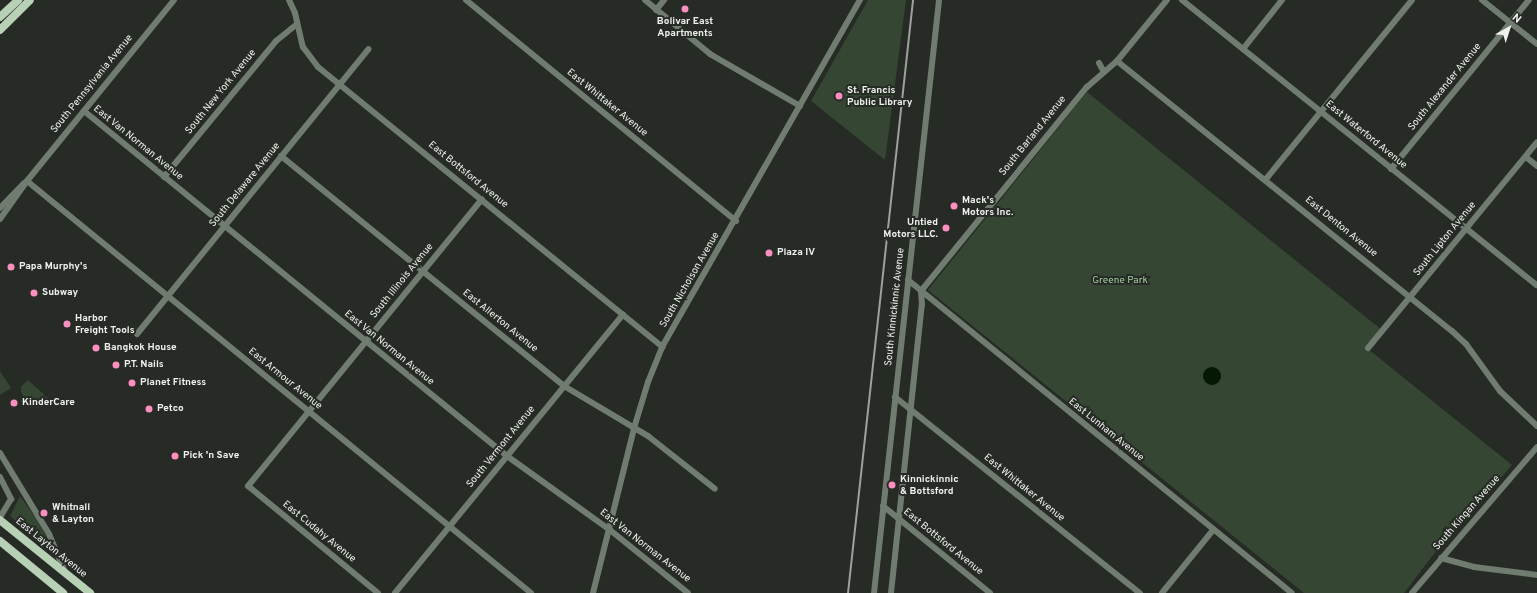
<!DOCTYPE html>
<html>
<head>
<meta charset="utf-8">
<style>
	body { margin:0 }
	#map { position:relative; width:1537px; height:593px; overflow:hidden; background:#272b26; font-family:Overpass,sans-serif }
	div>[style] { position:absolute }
	.green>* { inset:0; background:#354633 }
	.water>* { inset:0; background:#041803 }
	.round { border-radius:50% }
	.minor>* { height:6px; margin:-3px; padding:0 3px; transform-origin:3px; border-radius:3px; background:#717c70 }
	.major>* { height:8px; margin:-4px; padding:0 4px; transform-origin:4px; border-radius:4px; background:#b8d0b6 }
	.rail>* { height:2px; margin:-1px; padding:0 1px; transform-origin:1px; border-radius:1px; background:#9ea19d }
	.dots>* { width:11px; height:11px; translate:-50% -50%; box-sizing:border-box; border:2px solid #272b26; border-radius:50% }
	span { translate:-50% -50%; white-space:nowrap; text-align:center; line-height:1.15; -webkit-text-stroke:4px #272b26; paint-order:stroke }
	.poi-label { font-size:10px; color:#eef1ed; font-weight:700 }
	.left { translate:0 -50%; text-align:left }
	.right { translate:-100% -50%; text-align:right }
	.street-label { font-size:10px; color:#eef1ed }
	.park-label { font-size:10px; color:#a1cd9d }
	.north { position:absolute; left:1489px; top:8px; width:40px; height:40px; -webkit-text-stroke:3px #272b26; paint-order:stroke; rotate:39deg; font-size:11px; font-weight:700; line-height:16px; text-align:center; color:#eef1ed }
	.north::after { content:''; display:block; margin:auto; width:14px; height:18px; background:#eef1ed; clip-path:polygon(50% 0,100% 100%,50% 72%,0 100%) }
</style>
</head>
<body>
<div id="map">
	<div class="green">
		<div style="clip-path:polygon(868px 0,906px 0,885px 160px,811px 101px)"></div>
		<div style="clip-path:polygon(1087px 92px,1383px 331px,1368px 349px,1512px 465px,1433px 555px,1404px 593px,1304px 593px,928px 290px)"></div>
		<div style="clip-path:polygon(0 371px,11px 388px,0 395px)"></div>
		<div style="clip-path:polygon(28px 380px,50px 400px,37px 408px,35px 404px,30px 408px,21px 392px,21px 387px)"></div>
		<div style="clip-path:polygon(20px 496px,39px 522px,53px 551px,10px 516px)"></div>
	</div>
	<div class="water">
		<div class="round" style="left:1203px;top:367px;width:18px;height:18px"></div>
	</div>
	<div class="minor">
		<div style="left:289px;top:0;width:14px;rotate:65deg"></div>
		<div style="left:295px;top:13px;width:35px;rotate:77deg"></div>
		<div style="left:303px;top:47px;width:25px;rotate:53deg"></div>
		<div style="left:318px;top:67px;width:444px;rotate:39.1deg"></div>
		<div style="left:466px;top:0;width:349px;rotate:39.3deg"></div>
		<div style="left:645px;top:0;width:85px;rotate:39.7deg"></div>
		<div style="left:710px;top:54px;width:104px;rotate:30deg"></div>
		<div style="left:1182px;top:0;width:455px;rotate:38.8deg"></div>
		<div style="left:1482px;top:0;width:70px;rotate:38.7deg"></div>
		<div style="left:656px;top:10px;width:13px;rotate:-51deg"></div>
		<div style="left:1243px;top:49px;width:63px;rotate:-51.5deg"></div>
		<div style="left:1117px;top:61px;width:430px;rotate:38.9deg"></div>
		<div style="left:1452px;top:331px;width:19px;rotate:43deg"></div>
		<div style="left:1466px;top:344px;width:58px;rotate:54.1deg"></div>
		<div style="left:1500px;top:391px;width:51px;rotate:43.4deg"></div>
		<div style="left:1099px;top:63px;width:10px;rotate:61deg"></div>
		<div style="left:84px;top:111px;width:546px;rotate:39.2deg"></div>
		<div style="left:507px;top:456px;width:127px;rotate:35.7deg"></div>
		<div style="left:610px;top:530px;width:100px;rotate:38.9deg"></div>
		<div style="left:281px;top:156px;width:365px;rotate:39.1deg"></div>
		<div style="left:564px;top:386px;width:98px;rotate:30.8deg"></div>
		<div style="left:648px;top:436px;width:85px;rotate:38.3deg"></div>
		<div style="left:1526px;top:157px;width:14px;rotate:39deg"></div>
		<div style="left:1391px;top:169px;width:218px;rotate:-50.8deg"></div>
		<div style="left:164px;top:177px;width:176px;rotate:-50.5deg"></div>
		<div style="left:276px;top:41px;width:27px;rotate:-39deg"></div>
		<div style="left:1266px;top:179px;width:231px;rotate:-50.8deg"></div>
		<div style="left:27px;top:181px;width:651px;rotate:39.26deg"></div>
		<div style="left:0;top:208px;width:35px;rotate:-46deg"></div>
		<div style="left:0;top:219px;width:47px;rotate:-54.6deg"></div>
		<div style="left:27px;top:181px;width:233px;rotate:-50.9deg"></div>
		<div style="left:908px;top:280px;width:495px;rotate:39.2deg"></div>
		<div style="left:137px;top:334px;width:367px;rotate:-50.9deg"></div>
		<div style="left:1368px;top:348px;width:266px;rotate:-50.6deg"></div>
		<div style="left:895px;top:397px;width:314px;rotate:38.7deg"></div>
		<div style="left:0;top:453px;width:95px;rotate:58.8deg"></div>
		<div style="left:49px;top:534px;width:41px;rotate:67.2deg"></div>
		<div style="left:0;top:477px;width:25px;rotate:63deg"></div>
		<div style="left:11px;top:499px;width:21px;rotate:121deg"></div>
		<div style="left:883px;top:506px;width:138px;rotate:39.1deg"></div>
		<div style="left:1441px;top:558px;width:34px;rotate:15deg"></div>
		<div style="left:1474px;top:567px;width:64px;rotate:7.2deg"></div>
		<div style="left:378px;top:593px;width:168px;rotate:-140.5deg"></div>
		<div style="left:248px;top:486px;width:370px;rotate:-50.8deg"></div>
		<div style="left:395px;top:593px;width:360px;rotate:-50.7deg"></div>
		<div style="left:593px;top:593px;width:170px;rotate:-76deg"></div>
		<div style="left:634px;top:428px;width:48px;rotate:-73.1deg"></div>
		<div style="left:648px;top:382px;width:38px;rotate:-68deg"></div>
		<div style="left:662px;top:347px;width:400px;rotate:-60.3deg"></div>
		<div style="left:874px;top:593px;width:597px;rotate:-83.74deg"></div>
		<div style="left:891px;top:593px;width:290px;rotate:-83.9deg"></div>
		<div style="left:922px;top:305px;width:14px;rotate:-94deg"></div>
		<div style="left:921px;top:291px;width:263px;rotate:-50.9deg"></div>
		<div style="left:1087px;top:87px;width:40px;rotate:-41deg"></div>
		<div style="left:1117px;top:61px;width:79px;rotate:-50.7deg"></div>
		<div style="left:1162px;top:593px;width:81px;rotate:-51deg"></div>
		<div style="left:1412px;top:593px;width:192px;rotate:-49.4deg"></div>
	</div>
	<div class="major">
		<div style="left:0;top:17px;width:25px;rotate:-43deg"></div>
		<div style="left:0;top:30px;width:42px;rotate:-45deg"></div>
		<div style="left:0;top:520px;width:116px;rotate:39deg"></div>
		<div style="left:0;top:541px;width:82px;rotate:39.5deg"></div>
	</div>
	<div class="rail">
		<div style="left:848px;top:593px;width:597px;rotate:-83.74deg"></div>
	</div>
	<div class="dots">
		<div style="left:685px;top:9px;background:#fd8ec0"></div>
		<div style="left:839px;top:96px;background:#fd8ec0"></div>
		<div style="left:954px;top:206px;background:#fd8ec0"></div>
		<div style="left:946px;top:228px;background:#fd8ec0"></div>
		<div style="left:769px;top:253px;background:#fd8ec0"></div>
		<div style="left:11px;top:267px;background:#fd8ec0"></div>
		<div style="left:34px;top:293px;background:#fd8ec0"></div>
		<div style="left:67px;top:324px;background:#fd8ec0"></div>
		<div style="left:96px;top:348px;background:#fd8ec0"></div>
		<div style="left:116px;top:365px;background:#fd8ec0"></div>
		<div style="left:132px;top:383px;background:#fd8ec0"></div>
		<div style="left:14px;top:403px;background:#fd8ec0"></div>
		<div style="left:149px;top:409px;background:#fd8ec0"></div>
		<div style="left:175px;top:456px;background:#fd8ec0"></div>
		<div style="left:892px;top:485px;background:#fd8ec0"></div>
		<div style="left:44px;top:513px;background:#fd8ec0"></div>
	</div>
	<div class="poi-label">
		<span style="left:685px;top:27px">Bolivar East<br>Apartments</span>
		<span class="left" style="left:847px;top:96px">St. Francis<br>Public Library</span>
		<span class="left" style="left:962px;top:206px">Mack's<br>Motors Inc.</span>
		<span class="right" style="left:938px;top:228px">Untied<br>Motors LLC.</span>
		<span class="left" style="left:777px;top:253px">Plaza IV</span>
		<span class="left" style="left:19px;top:267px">Papa Murphy's</span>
		<span class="left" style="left:42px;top:293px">Subway</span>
		<span class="left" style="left:75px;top:324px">Harbor<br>Freight Tools</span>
		<span class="left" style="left:104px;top:348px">Bangkok House</span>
		<span class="left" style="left:124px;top:365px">P.T. Nails</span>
		<span class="left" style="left:140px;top:383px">Planet Fitness</span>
		<span class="left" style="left:22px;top:403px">KinderCare</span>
		<span class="left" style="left:157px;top:409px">Petco</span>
		<span class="left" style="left:183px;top:456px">Pick 'n Save</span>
		<span class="left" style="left:900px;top:485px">Kinnickinnic<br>&amp; Bottsford</span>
		<span class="left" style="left:52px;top:513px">Whitnall<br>&amp; Layton</span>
	</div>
	<div class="street-label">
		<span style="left:92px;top:84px;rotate:-51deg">South Pennsylvania Avenue</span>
		<span style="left:1445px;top:87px;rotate:-51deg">South Alexander Avenue</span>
		<span style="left:221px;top:92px;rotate:-51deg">South New York Avenue</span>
		<span style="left:607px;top:103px;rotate:39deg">East Whittaker Avenue</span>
		<span style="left:1366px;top:135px;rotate:39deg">East Waterford Avenue</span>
		<span style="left:1033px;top:136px;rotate:-51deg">South Barland Avenue</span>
		<span style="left:138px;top:143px;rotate:39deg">East Van Norman Avenue</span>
		<span style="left:468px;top:175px;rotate:39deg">East Bottsford Avenue</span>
		<span style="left:245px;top:185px;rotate:-51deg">South Delaware Avenue</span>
		<span style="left:1341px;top:227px;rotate:39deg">East Denton Avenue</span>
		<span style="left:1445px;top:239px;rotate:-51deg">South Lipton Avenue</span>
		<span style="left:690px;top:280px;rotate:-60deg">South Nicholson Avenue</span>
		<span style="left:402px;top:281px;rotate:-51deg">South Illinois Avenue</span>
		<span style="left:895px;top:307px;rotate:-84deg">South Kinnickinnic Avenue</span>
		<span style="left:500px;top:321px;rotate:39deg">East Allerton Avenue</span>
		<span style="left:389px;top:348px;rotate:39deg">East Van Norman Avenue</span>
		<span style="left:285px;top:379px;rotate:39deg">East Armour Avenue</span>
		<span style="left:1106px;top:430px;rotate:39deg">East Lunham Avenue</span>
		<span style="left:501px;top:447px;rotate:-51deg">South Vermont Avenue</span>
		<span style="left:1024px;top:488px;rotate:39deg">East Whittaker Avenue</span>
		<span style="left:1467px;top:513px;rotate:-49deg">South Kingan Avenue</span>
		<span style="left:319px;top:532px;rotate:39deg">East Cudahy Avenue</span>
		<span style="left:943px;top:542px;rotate:39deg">East Bottsford Avenue</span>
		<span style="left:645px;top:546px;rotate:38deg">East Van Norman Avenue</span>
		<span style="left:51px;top:548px;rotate:39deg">East Layton Avenue</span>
	</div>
	<div class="park-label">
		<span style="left:1120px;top:281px">Greene Park</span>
	</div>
	<div class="north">N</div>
</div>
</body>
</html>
